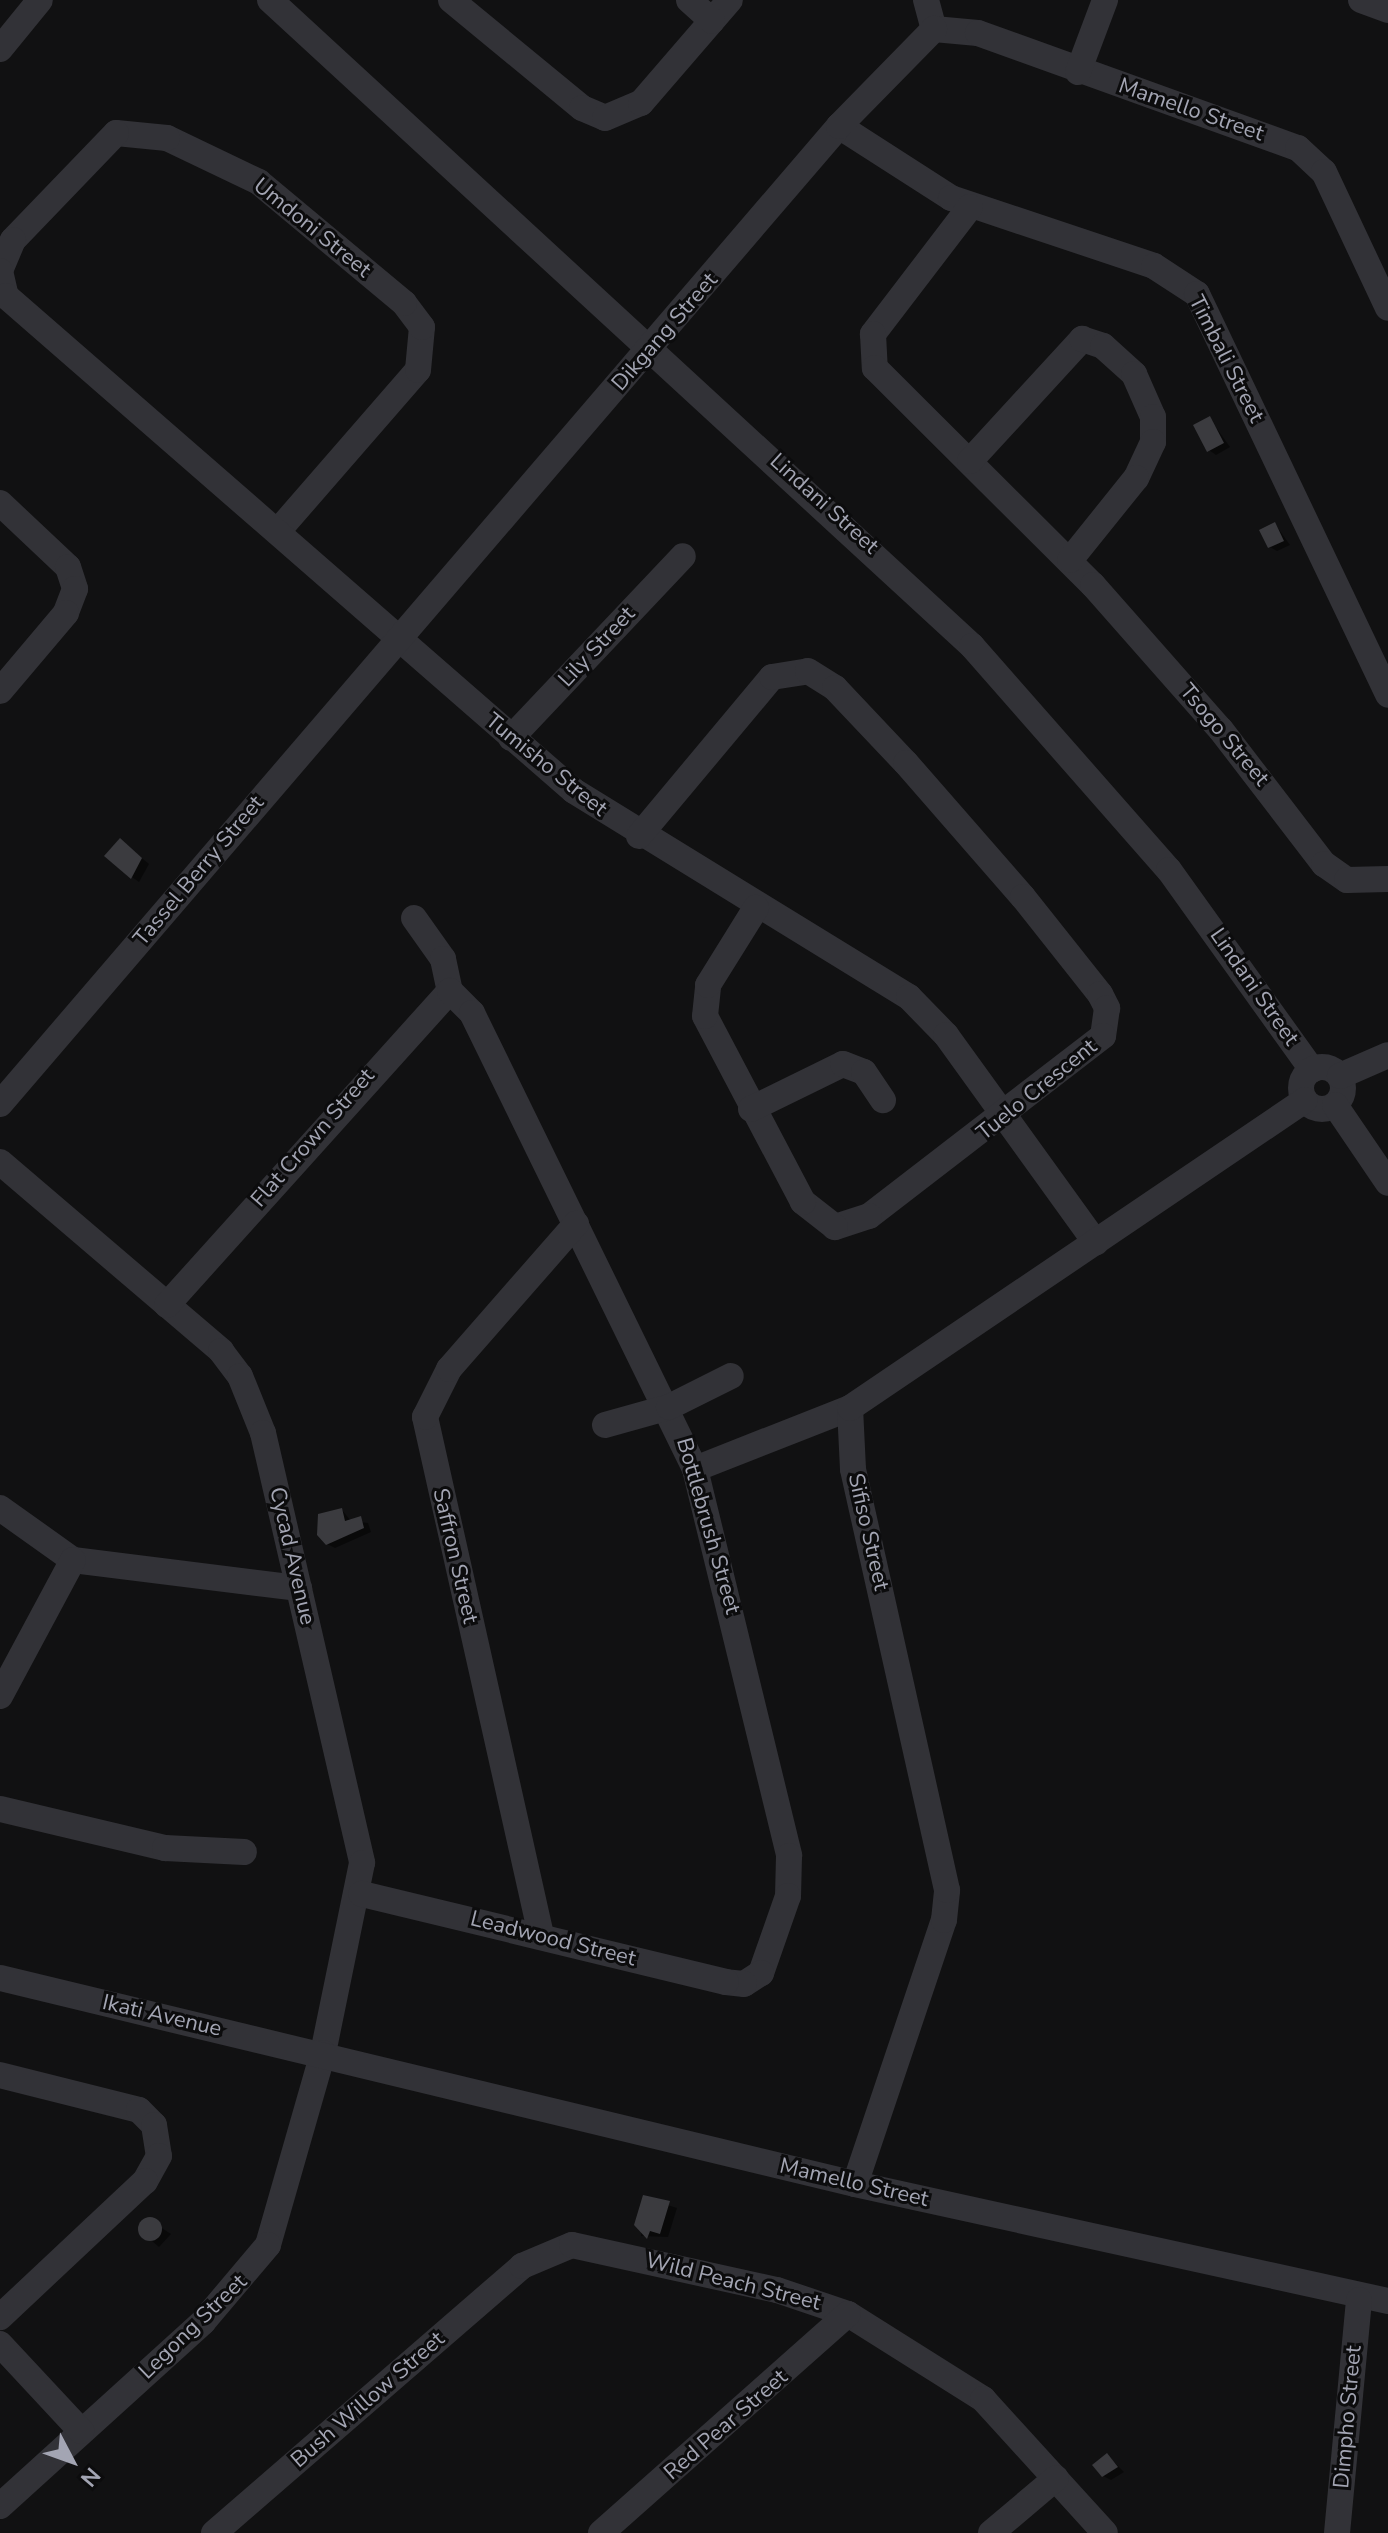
<!DOCTYPE html>
<html>
<head>
<meta charset="utf-8">
<style>
	body { margin:0 }
	#map { position:relative; width:1388px; height:2533px; overflow:hidden; background:#111112; font-family:"Nunito Sans",sans-serif }
	div>[style] { position:absolute }
	.shadow>* { inset:0; background:#0007 }
	.building>* { inset:0; background:#3b3b3f }
	.round { border-radius:50% }
	.minor>* { height:26px; margin:-13px; padding:0 13px; transform-origin:13px; border-radius:13px; background:#323237 }
	.minor>.ring { margin:-13px; padding:0; box-sizing:content-box; background:none; border:26px solid #323237; border-radius:50% }
	span { translate:-50% -50%; white-space:nowrap; text-align:center; line-height:1.15; -webkit-text-stroke:6px #0c0c0d; paint-order:stroke }
	.street-label { font-size:22px; color:#a3a5b3 }
	.north { position:absolute; left:32px; top:2421px; width:80px; height:80px; -webkit-text-stroke:6px #0c0c0d; paint-order:stroke; rotate:131deg; font-size:22px; font-weight:700; line-height:32px; text-align:center; color:#a3a5b3 }
	.north::after { content:''; display:block; margin:auto; width:28px; height:36px; background:#a3a5b3; clip-path:polygon(50% 0,100% 100%,50% 72%,0 100%) }
</style>
</head>
<body>
<div id="map">
	<div class="shadow">
		<div style="clip-path:polygon(1210px 419px,1230px 447px,1216px 455px,1209px 450px)"></div>
		<div style="clip-path:polygon(1275px 524px,1290px 545px,1277px 551px,1270px 547px)"></div>
		<div style="clip-path:polygon(121px 841px,149px 864px,139px 882px,132px 877px)"></div>
		<div style="clip-path:polygon(342px 1510px,351px 1521px,368px 1523px,371px 1532px,335px 1548px,327px 1544px)"></div>
		<div style="clip-path:polygon(645px 2198px,677px 2208px,668px 2237px,641px 2236px)"></div>
		<div style="clip-path:polygon(146px 2218px,171px 2234px,159px 2247px,138px 2229px)"></div>
		<div style="clip-path:polygon(1107px 2455px,1124px 2472px,1111px 2480px,1103px 2476px)"></div>
	</div>
	<div class="building">
		<div style="clip-path:polygon(1210px 416px,1224px 443px,1207px 452px,1193px 425px)"></div>
		<div style="clip-path:polygon(1275px 522px,1284px 541px,1268px 548px,1259px 530px)"></div>
		<div style="clip-path:polygon(120px 838px,142px 858px,131px 879px,104px 856px)"></div>
		<div style="clip-path:polygon(342px 1508px,345px 1521px,361px 1516px,364px 1528px,326px 1545px,317px 1535px,318px 1514px)"></div>
		<div style="clip-path:polygon(643px 2195px,670px 2201px,660px 2234px,650px 2231px,647px 2239px,634px 2225px)"></div>
		<div class="round" style="left:138px;top:2217px;width:24px;height:24px"></div>
		<div style="clip-path:polygon(1107px 2453px,1118px 2467px,1102px 2477px,1092px 2465px)"></div>
	</div>
	<div class="minor">
		<div style="left:270px;top:0;width:954px;rotate:42.62deg"></div>
		<div style="left:972px;top:646px;width:298px;rotate:48.7deg"></div>
		<div style="left:1169px;top:870px;width:246px;rotate:54.4deg"></div>
		<div style="left:451px;top:0;width:170px;rotate:39.5deg"></div>
		<div style="left:582px;top:108px;width:25px;rotate:23deg"></div>
		<div style="left:605px;top:118px;width:39px;rotate:-23deg"></div>
		<div style="left:641px;top:103px;width:136px;rotate:-49.2deg"></div>
		<div style="left:689px;top:0;width:31px;rotate:42deg"></div>
		<div style="left:926px;top:0;width:30px;rotate:75deg"></div>
		<div style="left:1361px;top:0;width:29px;rotate:20deg"></div>
		<div style="left:934px;top:29px;width:44px;rotate:5.2deg"></div>
		<div style="left:978px;top:33px;width:340px;rotate:19.8deg"></div>
		<div style="left:1298px;top:148px;width:35px;rotate:43deg"></div>
		<div style="left:1324px;top:172px;width:150px;rotate:64.8deg"></div>
		<div style="left:0;top:49px;width:63px;rotate:-50.8deg"></div>
		<div style="left:1078px;top:72px;width:77px;rotate:-69.4deg"></div>
		<div style="left:839px;top:126px;width:133px;rotate:32.7deg"></div>
		<div style="left:951px;top:198px;width:214px;rotate:18.5deg"></div>
		<div style="left:1154px;top:266px;width:51px;rotate:33.1deg"></div>
		<div style="left:1197px;top:294px;width:444px;rotate:64.5deg"></div>
		<div style="left:970px;top:207px;width:160px;rotate:127.4deg"></div>
		<div style="left:873px;top:334px;width:34px;rotate:87deg"></div>
		<div style="left:875px;top:368px;width:308px;rotate:44.9deg"></div>
		<div style="left:1093px;top:585px;width:193px;rotate:48.6deg"></div>
		<div style="left:1221px;top:730px;width:169px;rotate:52.5deg"></div>
		<div style="left:1324px;top:864px;width:28px;rotate:35deg"></div>
		<div style="left:1347px;top:880px;width:41px;rotate:-1.4deg"></div>
		<div style="left:970px;top:461px;width:166px;rotate:-47.4deg"></div>
		<div style="left:1082px;top:339px;width:22px;rotate:18deg"></div>
		<div style="left:1103px;top:346px;width:42px;rotate:42.1deg"></div>
		<div style="left:1134px;top:374px;width:47px;rotate:66.2deg"></div>
		<div style="left:1153px;top:417px;width:25px;rotate:90deg"></div>
		<div style="left:1153px;top:442px;width:40px;rotate:115deg"></div>
		<div style="left:1136px;top:478px;width:105px;rotate:128.8deg"></div>
		<div style="left:0;top:503px;width:93px;rotate:43.3deg"></div>
		<div style="left:68px;top:567px;width:23px;rotate:72deg"></div>
		<div style="left:75px;top:589px;width:26px;rotate:111deg"></div>
		<div style="left:66px;top:613px;width:102px;rotate:130.2deg"></div>
		<div style="left:278px;top:531px;width:213px;rotate:-49deg"></div>
		<div style="left:418px;top:370px;width:43px;rotate:-84.7deg"></div>
		<div style="left:422px;top:327px;width:30px;rotate:-127deg"></div>
		<div style="left:404px;top:303px;width:189px;rotate:-140.2deg"></div>
		<div style="left:259px;top:182px;width:102px;rotate:-154.4deg"></div>
		<div style="left:167px;top:138px;width:51px;rotate:-174.4deg"></div>
		<div style="left:116px;top:133px;width:149px;rotate:133.9deg"></div>
		<div style="left:13px;top:240px;width:34px;rotate:113deg"></div>
		<div style="left:0;top:271px;width:26px;rotate:77deg"></div>
		<div style="left:6px;top:296px;width:753px;rotate:41.07deg"></div>
		<div style="left:574px;top:791px;width:393px;rotate:31.6deg"></div>
		<div style="left:909px;top:997px;width:53px;rotate:45.8deg"></div>
		<div style="left:946px;top:1035px;width:256px;rotate:54.2deg"></div>
		<div style="left:511px;top:738px;width:250px;rotate:-46.6deg"></div>
		<div style="left:639px;top:836px;width:207px;rotate:-50.1deg"></div>
		<div style="left:772px;top:677px;width:36px;rotate:-9deg"></div>
		<div style="left:808px;top:671px;width:32px;rotate:32deg"></div>
		<div style="left:835px;top:688px;width:103px;rotate:46.6deg"></div>
		<div style="left:906px;top:763px;width:178px;rotate:48.9deg"></div>
		<div style="left:1023px;top:897px;width:124px;rotate:51.6deg"></div>
		<div style="left:1100px;top:994px;width:16px;rotate:63deg"></div>
		<div style="left:1107px;top:1008px;width:28px;rotate:98deg"></div>
		<div style="left:1103px;top:1036px;width:295px;rotate:142.4deg"></div>
		<div style="left:869px;top:1216px;width:36px;rotate:162deg"></div>
		<div style="left:835px;top:1227px;width:41px;rotate:-142deg"></div>
		<div style="left:803px;top:1202px;width:210px;rotate:-117.8deg"></div>
		<div style="left:705px;top:1016px;width:31px;rotate:-84deg"></div>
		<div style="left:708px;top:985px;width:91px;rotate:-58.1deg"></div>
		<div style="left:414px;top:918px;width:50px;rotate:54.7deg"></div>
		<div style="left:443px;top:959px;width:33px;rotate:78deg"></div>
		<div class="ring" style="left:1301px;top:1067px;width:16px;height:16px"></div>
		<div style="left:1340px;top:1076px;width:52px;rotate:-23.6deg"></div>
		<div style="left:0;top:1104px;width:1289px;rotate:-49.37deg"></div>
		<div style="left:839px;top:126px;width:136px;rotate:-45.6deg"></div>
		<div style="left:1335px;top:1105px;width:94px;rotate:55.8deg"></div>
		<div style="left:751px;top:1109px;width:102px;rotate:-26.1deg"></div>
		<div style="left:843px;top:1064px;width:22px;rotate:21deg"></div>
		<div style="left:864px;top:1072px;width:34px;rotate:56deg"></div>
		<div style="left:0;top:1162px;width:291px;rotate:40.5deg"></div>
		<div style="left:221px;top:1351px;width:31px;rotate:53deg"></div>
		<div style="left:240px;top:1376px;width:61px;rotate:68deg"></div>
		<div style="left:263px;top:1433px;width:441px;rotate:77deg"></div>
		<div style="left:362px;top:1863px;width:194px;rotate:101.6deg"></div>
		<div style="left:323px;top:2053px;width:200px;rotate:106deg"></div>
		<div style="left:268px;top:2245px;width:101px;rotate:130.2deg"></div>
		<div style="left:203px;top:2322px;width:274px;rotate:137.8deg"></div>
		<div style="left:167px;top:1305px;width:423px;rotate:-48deg"></div>
		<div style="left:450px;top:991px;width:31px;rotate:45deg"></div>
		<div style="left:472px;top:1013px;width:508px;rotate:63.94deg"></div>
		<div style="left:695px;top:1469px;width:398px;rotate:76.3deg"></div>
		<div style="left:789px;top:1856px;width:40px;rotate:91.4deg"></div>
		<div style="left:788px;top:1896px;width:82px;rotate:109.3deg"></div>
		<div style="left:761px;top:1973px;width:20px;rotate:147deg"></div>
		<div style="left:744px;top:1984px;width:18px;rotate:-174deg"></div>
		<div style="left:726px;top:1982px;width:375px;rotate:-166.4deg"></div>
		<div style="left:605px;top:1425px;width:66px;rotate:-15.7deg"></div>
		<div style="left:669px;top:1407px;width:69px;rotate:-26.6deg"></div>
		<div style="left:695px;top:1469px;width:167px;rotate:-21.5deg"></div>
		<div style="left:0;top:1508px;width:90px;rotate:35.5deg"></div>
		<div style="left:73px;top:1560px;width:228px;rotate:7.1deg"></div>
		<div style="left:0;top:1696px;width:154px;rotate:-61.8deg"></div>
		<div style="left:0;top:1809px;width:170px;rotate:13.3deg"></div>
		<div style="left:165px;top:1848px;width:79px;rotate:2.9deg"></div>
		<div style="left:541px;top:1935px;width:531px;rotate:-102.62deg"></div>
		<div style="left:425px;top:1417px;width:54px;rotate:-63.4deg"></div>
		<div style="left:449px;top:1369px;width:193px;rotate:-48.8deg"></div>
		<div style="left:0;top:1978px;width:879px;rotate:13.55deg"></div>
		<div style="left:855px;top:2184px;width:546px;rotate:12.38deg"></div>
		<div style="left:0;top:2075px;width:143px;rotate:14.1deg"></div>
		<div style="left:139px;top:2110px;width:21px;rotate:45deg"></div>
		<div style="left:154px;top:2125px;width:31px;rotate:81deg"></div>
		<div style="left:159px;top:2156px;width:29px;rotate:119deg"></div>
		<div style="left:145px;top:2181px;width:199px;rotate:136.8deg"></div>
		<div style="left:855px;top:2184px;width:279px;rotate:-71.4deg"></div>
		<div style="left:944px;top:1920px;width:30px;rotate:-84deg"></div>
		<div style="left:947px;top:1890px;width:431px;rotate:-102.6deg"></div>
		<div style="left:853px;top:1469px;width:61px;rotate:-92.8deg"></div>
		<div style="left:850px;top:1408px;width:549px;rotate:-34.09deg"></div>
		<div style="left:0;top:2344px;width:119px;rotate:47deg"></div>
		<div style="left:214px;top:2533px;width:408px;rotate:-40.9deg"></div>
		<div style="left:522px;top:2266px;width:54px;rotate:-22.8deg"></div>
		<div style="left:572px;top:2245px;width:210px;rotate:12.4deg"></div>
		<div style="left:777px;top:2290px;width:75px;rotate:18.7deg"></div>
		<div style="left:848px;top:2314px;width:160px;rotate:32.2deg"></div>
		<div style="left:983px;top:2399px;width:181px;rotate:47.7deg"></div>
		<div style="left:601px;top:2533px;width:330px;rotate:-41.6deg"></div>
		<div style="left:991px;top:2533px;width:85px;rotate:-40.2deg"></div>
		<div style="left:1337px;top:2533px;width:234px;rotate:-84.6deg"></div>
	</div>
	<div class="street-label">
		<span style="left:1191px;top:110px;rotate:19deg">Mamello Street</span>
		<span style="left:312px;top:228px;rotate:39deg">Umdoni Street</span>
		<span style="left:665px;top:332px;rotate:-49deg">Dikgang Street</span>
		<span style="left:1226px;top:359px;rotate:63deg">Timbali Street</span>
		<span style="left:824px;top:504px;rotate:42deg">Lindani Street</span>
		<span style="left:597px;top:647px;rotate:-47deg">Lily Street</span>
		<span style="left:1224px;top:735px;rotate:50deg">Tsogo Street</span>
		<span style="left:546px;top:765px;rotate:39deg">Tumisho Street</span>
		<span style="left:199px;top:871px;rotate:-50deg">Tassel Berry Street</span>
		<span style="left:1254px;top:987px;rotate:55deg">Lindani Street</span>
		<span style="left:1037px;top:1090px;rotate:-39deg">Tuelo Crescent</span>
		<span style="left:313px;top:1138px;rotate:-49deg">Flat Crown Street</span>
		<span style="left:708px;top:1526px;rotate:74deg">Bottlebrush Street</span>
		<span style="left:868px;top:1532px;rotate:77deg">Sifiso Street</span>
		<span style="left:292px;top:1556px;rotate:77deg">Cycad Avenue</span>
		<span style="left:455px;top:1556px;rotate:77deg">Saffron Street</span>
		<span style="left:553px;top:1939px;rotate:14deg">Leadwood Street</span>
		<span style="left:162px;top:2016px;rotate:13deg">Ikati Avenue</span>
		<span style="left:854px;top:2183px;rotate:13deg">Mamello Street</span>
		<span style="left:733px;top:2282px;rotate:14deg">Wild Peach Street</span>
		<span style="left:193px;top:2327px;rotate:-44deg">Legong Street</span>
		<span style="left:368px;top:2400px;rotate:-41deg">Bush Willow Street</span>
		<span style="left:1348px;top:2417px;rotate:-85deg">Dimpho Street</span>
		<span style="left:726px;top:2425px;rotate:-41deg">Red Pear Street</span>
	</div>
	<div class="north">N</div>
</div>
</body>
</html>
